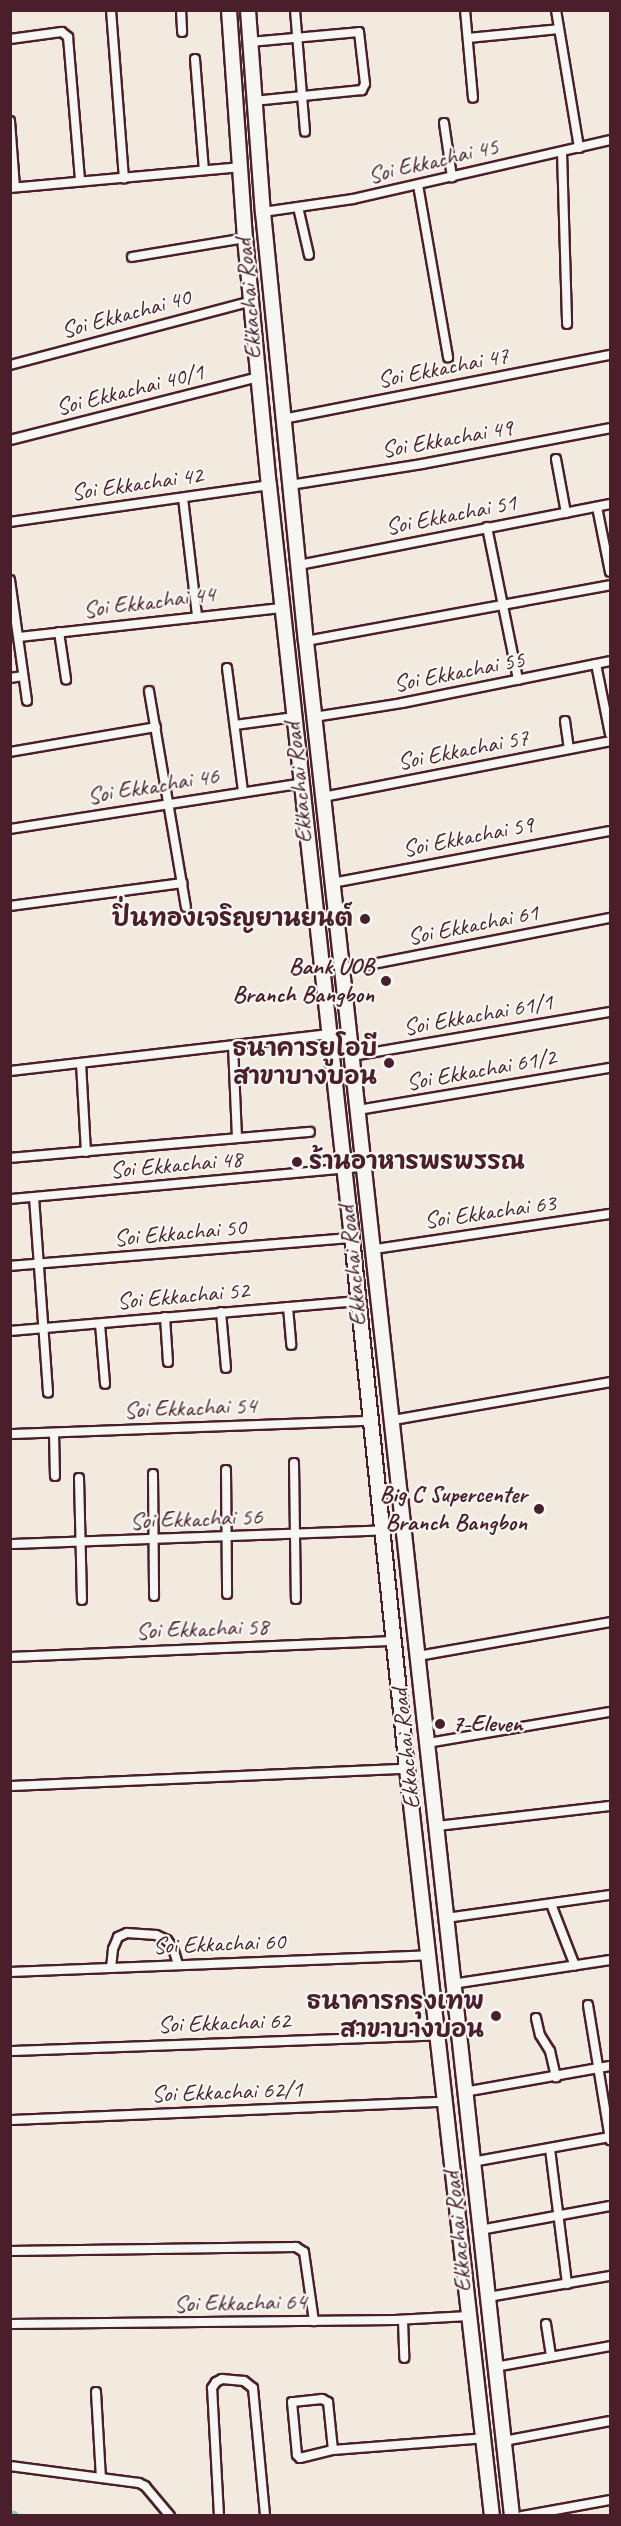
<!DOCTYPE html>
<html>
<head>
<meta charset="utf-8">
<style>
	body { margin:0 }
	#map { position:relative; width:621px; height:2526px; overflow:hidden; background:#f2eadf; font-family:Caveat,"Playpen Sans Thai",sans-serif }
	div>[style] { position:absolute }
	.canal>* { height:10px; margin:-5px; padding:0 5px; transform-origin:5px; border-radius:5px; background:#7ecddc }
	.roads { filter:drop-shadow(2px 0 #4a1f2b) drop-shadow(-2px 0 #4a1f2b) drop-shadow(0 2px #4a1f2b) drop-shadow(0 -2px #4a1f2b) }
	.minor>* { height:8px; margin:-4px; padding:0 4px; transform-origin:4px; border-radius:4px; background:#f6f6f2 }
	.primary>* { height:14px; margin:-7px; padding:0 7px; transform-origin:7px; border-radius:7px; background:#f6f6f2 }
	.dots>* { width:16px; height:16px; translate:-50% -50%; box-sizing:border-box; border:3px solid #f6f6f2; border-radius:50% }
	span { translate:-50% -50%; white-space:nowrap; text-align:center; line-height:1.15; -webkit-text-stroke:4.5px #f6f6f2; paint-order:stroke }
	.street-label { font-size:24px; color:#4a1f2b }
	.poi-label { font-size:24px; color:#4a1f2b; font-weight:700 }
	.right { translate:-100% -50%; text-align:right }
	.left { translate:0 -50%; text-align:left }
	.frame { position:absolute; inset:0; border:12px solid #4a1f2b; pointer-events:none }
</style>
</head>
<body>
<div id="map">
	<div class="canal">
		<div style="left:10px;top:2515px;width:4px;rotate:14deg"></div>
	</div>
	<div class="roads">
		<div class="minor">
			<div style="left:111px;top:10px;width:169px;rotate:85.6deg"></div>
			<div style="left:181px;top:10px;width:22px;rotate:87deg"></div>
			<div style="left:295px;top:10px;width:122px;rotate:85.3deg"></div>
			<div style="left:465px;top:10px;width:88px;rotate:84.8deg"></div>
			<div style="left:556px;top:10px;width:140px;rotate:80.5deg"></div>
			<div style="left:468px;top:38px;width:91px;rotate:-5.6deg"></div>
			<div style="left:10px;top:39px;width:52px;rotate:-7.7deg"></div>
			<div style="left:62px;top:32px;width:8px;rotate:40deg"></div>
			<div style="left:68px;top:37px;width:144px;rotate:85.2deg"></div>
			<div style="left:250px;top:42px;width:109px;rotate:-5.2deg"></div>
			<div style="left:359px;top:32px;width:52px;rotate:83.4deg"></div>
			<div style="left:365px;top:84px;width:7px;rotate:117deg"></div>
			<div style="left:362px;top:90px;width:109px;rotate:174.2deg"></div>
			<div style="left:195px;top:59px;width:111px;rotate:85.4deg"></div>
			<div style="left:10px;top:121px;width:66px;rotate:85.7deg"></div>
			<div style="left:444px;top:123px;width:55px;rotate:81.6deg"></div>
			<div style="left:562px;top:152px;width:172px;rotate:88.3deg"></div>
			<div style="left:418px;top:185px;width:175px;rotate:80.1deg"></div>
			<div style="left:10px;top:188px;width:230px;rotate:-5.2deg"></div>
			<div style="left:298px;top:207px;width:49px;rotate:77.1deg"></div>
			<div style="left:263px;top:212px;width:91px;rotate:-8.2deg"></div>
			<div style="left:353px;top:199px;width:264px;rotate:-12.9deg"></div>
			<div style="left:132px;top:257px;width:115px;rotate:-9.5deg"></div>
			<div style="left:10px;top:365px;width:250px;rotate:-14.8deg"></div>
			<div style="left:283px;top:419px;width:333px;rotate:-11.1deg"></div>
			<div style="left:10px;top:440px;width:257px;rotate:-14.2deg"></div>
			<div style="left:556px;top:459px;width:55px;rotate:79.5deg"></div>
			<div style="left:290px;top:485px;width:134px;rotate:-9deg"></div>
			<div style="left:422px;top:464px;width:191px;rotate:-10.8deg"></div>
			<div style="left:183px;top:498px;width:118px;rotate:83.2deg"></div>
			<div style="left:597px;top:507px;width:66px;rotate:78.7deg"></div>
			<div style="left:10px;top:522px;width:262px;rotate:-8.1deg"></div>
			<div style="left:487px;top:527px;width:156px;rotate:78.5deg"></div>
			<div style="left:299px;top:565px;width:317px;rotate:-11.1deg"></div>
			<div style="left:10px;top:580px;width:122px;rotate:82deg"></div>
			<div style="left:59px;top:632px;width:48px;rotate:81.5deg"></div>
			<div style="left:19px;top:637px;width:266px;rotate:-6.3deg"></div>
			<div style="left:306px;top:641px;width:309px;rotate:-10.4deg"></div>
			<div style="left:596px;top:664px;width:71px;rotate:78.7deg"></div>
			<div style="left:227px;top:668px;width:124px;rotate:82.6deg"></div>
			<div style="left:10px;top:678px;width:13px;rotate:-9deg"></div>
			<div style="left:149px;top:691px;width:219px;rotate:80.3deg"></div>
			<div style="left:314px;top:717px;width:89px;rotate:-9deg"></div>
			<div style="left:402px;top:703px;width:212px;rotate:-11.4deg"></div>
			<div style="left:565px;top:721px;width:28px;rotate:82deg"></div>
			<div style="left:235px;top:725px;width:60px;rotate:-7.7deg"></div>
			<div style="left:10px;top:752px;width:148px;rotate:-9.7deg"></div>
			<div style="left:323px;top:797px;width:292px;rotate:-11deg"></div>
			<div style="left:10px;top:829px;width:297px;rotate:-8.9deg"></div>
			<div style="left:332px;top:883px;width:283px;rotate:-10.6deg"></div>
			<div style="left:10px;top:906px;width:174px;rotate:-7.6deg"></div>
			<div style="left:342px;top:970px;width:273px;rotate:-11deg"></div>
			<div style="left:233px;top:1046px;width:92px;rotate:87.5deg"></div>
			<div style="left:352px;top:1056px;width:262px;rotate:-9.7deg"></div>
			<div style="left:81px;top:1063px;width:89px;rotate:86.8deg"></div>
			<div style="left:10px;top:1071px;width:322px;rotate:-6.6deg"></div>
			<div style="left:358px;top:1110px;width:255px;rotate:-9.5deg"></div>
			<div style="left:10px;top:1158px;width:301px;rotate:-5deg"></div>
			<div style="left:34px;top:1197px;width:196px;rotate:85.9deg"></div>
			<div style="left:10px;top:1199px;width:356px;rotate:-5.2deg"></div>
			<div style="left:375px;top:1249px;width:238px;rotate:-8.5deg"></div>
			<div style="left:10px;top:1266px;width:343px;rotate:-4.7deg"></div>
			<div style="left:288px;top:1307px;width:38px;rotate:85deg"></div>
			<div style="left:221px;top:1312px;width:56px;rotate:84.9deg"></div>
			<div style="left:165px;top:1317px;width:45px;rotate:86.2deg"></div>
			<div style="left:100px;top:1324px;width:60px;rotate:85.2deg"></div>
			<div style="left:10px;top:1331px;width:350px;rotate:-4.9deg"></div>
			<div style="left:393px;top:1420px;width:220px;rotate:-9.9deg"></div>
			<div style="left:54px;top:1433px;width:43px;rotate:88.7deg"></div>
			<div style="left:10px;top:1434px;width:361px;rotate:-2.1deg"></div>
			<div style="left:294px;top:1463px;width:136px;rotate:89.2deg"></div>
			<div style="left:226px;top:1470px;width:124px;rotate:89.5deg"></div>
			<div style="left:153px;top:1474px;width:122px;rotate:89.5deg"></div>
			<div style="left:79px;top:1478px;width:122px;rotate:88.6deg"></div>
			<div style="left:10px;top:1544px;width:373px;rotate:-2.1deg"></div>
			<div style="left:418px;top:1656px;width:195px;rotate:-10deg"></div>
			<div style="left:10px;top:1657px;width:385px;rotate:-2.4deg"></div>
			<div style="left:428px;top:1743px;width:185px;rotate:-9.7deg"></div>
			<div style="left:10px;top:1786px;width:397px;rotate:-2.5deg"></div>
			<div style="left:437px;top:1826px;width:174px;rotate:-6.6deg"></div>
			<div style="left:551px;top:1904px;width:66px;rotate:68.8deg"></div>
			<div style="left:446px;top:1918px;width:166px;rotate:-8deg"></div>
			<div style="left:111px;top:1968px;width:19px;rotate:-84deg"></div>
			<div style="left:113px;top:1949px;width:13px;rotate:-67deg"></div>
			<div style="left:118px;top:1937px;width:10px;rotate:-24deg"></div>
			<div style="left:127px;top:1933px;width:29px;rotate:4deg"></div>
			<div style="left:156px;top:1935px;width:12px;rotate:24deg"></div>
			<div style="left:167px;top:1940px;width:10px;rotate:53deg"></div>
			<div style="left:173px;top:1948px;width:17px;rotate:73deg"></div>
			<div style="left:10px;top:1972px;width:420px;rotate:-2.3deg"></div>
			<div style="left:452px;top:1984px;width:160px;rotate:-8.6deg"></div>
			<div style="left:588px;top:2005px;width:137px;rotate:80.7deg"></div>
			<div style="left:536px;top:2018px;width:17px;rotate:77deg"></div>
			<div style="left:540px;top:2035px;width:19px;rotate:58deg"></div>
			<div style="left:550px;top:2051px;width:27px;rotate:77deg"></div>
			<div style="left:10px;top:2051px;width:428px;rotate:-2.1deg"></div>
			<div style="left:464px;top:2092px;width:148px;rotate:-10.1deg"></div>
			<div style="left:10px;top:2120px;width:435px;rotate:-2.4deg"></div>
			<div style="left:550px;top:2149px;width:136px;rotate:82.8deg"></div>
			<div style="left:472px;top:2162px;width:140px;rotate:-10.3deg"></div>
			<div style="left:480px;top:2230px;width:132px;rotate:-10.5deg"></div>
			<div style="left:10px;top:2251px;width:286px;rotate:-0.8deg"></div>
			<div style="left:296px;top:2247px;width:9px;rotate:32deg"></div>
			<div style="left:304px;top:2252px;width:70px;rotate:81.8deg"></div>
			<div style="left:488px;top:2297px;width:124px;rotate:-9.8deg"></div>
			<div style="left:403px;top:2320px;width:38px;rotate:88deg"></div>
			<div style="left:10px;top:2324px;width:385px;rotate:-0.6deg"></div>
			<div style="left:395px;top:2320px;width:74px;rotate:-3.1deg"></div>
			<div style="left:546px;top:2324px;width:32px;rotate:81deg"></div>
			<div style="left:495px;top:2367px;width:117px;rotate:-10.3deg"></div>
			<div style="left:96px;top:2392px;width:86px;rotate:86.7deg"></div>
			<div style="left:504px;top:2441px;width:108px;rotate:-10.7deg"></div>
			<div style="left:333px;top:2450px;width:48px;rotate:-95.9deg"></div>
			<div style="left:328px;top:2402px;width:7px;rotate:-153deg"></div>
			<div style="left:322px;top:2399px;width:30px;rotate:174deg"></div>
			<div style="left:292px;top:2402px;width:53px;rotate:84.6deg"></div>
			<div style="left:297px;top:2455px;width:4px;rotate:45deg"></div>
			<div style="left:300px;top:2458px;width:34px;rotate:-14deg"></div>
			<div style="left:333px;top:2450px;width:151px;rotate:-4.5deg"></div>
			<div style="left:10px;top:2466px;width:130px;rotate:7.5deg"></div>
			<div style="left:139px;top:2483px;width:7px;rotate:27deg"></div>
			<div style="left:145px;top:2486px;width:39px;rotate:50deg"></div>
			<div style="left:219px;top:2516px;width:128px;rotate:-93.1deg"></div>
			<div style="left:212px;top:2388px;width:7px;rotate:-56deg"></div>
			<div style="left:216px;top:2382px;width:7px;rotate:-27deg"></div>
			<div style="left:222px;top:2379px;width:22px;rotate:5deg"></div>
			<div style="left:244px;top:2381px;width:11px;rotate:38deg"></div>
			<div style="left:253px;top:2388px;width:129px;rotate:84.6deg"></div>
			<div style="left:522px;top:2516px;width:89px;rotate:-10.3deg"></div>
		</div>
		<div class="primary">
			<div style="left:229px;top:10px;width:229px;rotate:86deg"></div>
			<div style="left:245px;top:238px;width:248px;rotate:84.5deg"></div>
			<div style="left:269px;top:485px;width:758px;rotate:83.71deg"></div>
			<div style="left:352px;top:1238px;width:534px;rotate:84.09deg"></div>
			<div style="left:407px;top:1769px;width:752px;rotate:83.51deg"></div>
			<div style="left:248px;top:10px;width:203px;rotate:85.8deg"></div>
			<div style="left:263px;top:212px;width:431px;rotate:84.3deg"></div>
			<div style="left:306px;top:641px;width:1886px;rotate:83.73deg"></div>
		</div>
	</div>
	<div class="dots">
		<div style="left:365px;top:919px;background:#4a1f2b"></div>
		<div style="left:386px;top:981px;background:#4a1f2b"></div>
		<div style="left:389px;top:1063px;background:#4a1f2b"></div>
		<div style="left:297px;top:1162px;background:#4a1f2b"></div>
		<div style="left:539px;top:1509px;background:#4a1f2b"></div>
		<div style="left:440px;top:1724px;background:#4a1f2b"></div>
		<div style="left:496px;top:2016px;background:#4a1f2b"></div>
	</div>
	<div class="street-label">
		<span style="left:433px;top:161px;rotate:-13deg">Soi Ekkachai 45</span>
		<span style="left:249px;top:299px;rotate:-95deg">Ekkachai Road</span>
		<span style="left:126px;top:314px;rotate:-15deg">Soi Ekkachai 40</span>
		<span style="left:443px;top:368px;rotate:-11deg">Soi Ekkachai 47</span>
		<span style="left:130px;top:390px;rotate:-14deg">Soi Ekkachai 40/1</span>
		<span style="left:447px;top:439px;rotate:-10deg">Soi Ekkachai 49</span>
		<span style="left:137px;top:484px;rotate:-8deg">Soi Ekkachai 42</span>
		<span style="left:451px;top:515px;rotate:-11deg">Soi Ekkachai 51</span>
		<span style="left:149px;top:602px;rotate:-7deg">Soi Ekkachai 44</span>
		<span style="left:459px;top:672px;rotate:-11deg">Soi Ekkachai 55</span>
		<span style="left:463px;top:750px;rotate:-11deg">Soi Ekkachai 57</span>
		<span style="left:299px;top:783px;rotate:-96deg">Ekkachai Road</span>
		<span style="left:153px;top:786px;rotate:-9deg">Soi Ekkachai 46</span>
		<span style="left:468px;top:837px;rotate:-11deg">Soi Ekkachai 59</span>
		<span style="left:473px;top:925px;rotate:-11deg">Soi Ekkachai 61</span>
		<span style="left:478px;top:1015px;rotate:-10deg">Soi Ekkachai 61/1</span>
		<span style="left:481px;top:1070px;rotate:-10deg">Soi Ekkachai 61/2</span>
		<span style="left:176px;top:1165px;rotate:-5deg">Soi Ekkachai 48</span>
		<span style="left:490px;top:1212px;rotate:-8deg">Soi Ekkachai 63</span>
		<span style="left:180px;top:1233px;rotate:-5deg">Soi Ekkachai 50</span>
		<span style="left:353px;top:1266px;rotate:-96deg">Ekkachai Road</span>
		<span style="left:183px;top:1296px;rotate:-5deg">Soi Ekkachai 52</span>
		<span style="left:190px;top:1408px;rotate:-2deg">Soi Ekkachai 54</span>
		<span style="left:196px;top:1519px;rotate:-2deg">Soi Ekkachai 56</span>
		<span style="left:202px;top:1629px;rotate:-2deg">Soi Ekkachai 58</span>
		<span style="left:406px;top:1749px;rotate:-96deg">Ekkachai Road</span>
		<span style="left:219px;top:1944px;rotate:-2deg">Soi Ekkachai 60</span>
		<span style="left:224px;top:2023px;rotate:-2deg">Soi Ekkachai 62</span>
		<span style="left:227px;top:2092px;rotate:-2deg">Soi Ekkachai 62/1</span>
		<span style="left:458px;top:2232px;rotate:-96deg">Ekkachai Road</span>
		<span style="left:240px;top:2303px;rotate:-1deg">Soi Ekkachai 64</span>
	</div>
	<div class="poi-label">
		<span class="right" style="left:353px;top:919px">ปิ่นทองเจริญยานยนต์</span>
		<span class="right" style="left:374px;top:981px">Bank UOB<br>Branch Bangbon</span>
		<span class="right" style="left:377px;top:1063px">ธนาคารยูโอบี<br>สาขาบางบอน</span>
		<span class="left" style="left:309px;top:1162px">ร้านอาหารพรพรรณ</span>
		<span class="right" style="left:527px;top:1509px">Big C Supercenter<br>Branch Bangbon</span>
		<span class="left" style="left:452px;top:1724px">7-Eleven</span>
		<span class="right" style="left:484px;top:2016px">ธนาคารกรุงเทพ<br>สาขาบางบอน</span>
	</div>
	<div class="frame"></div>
</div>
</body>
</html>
